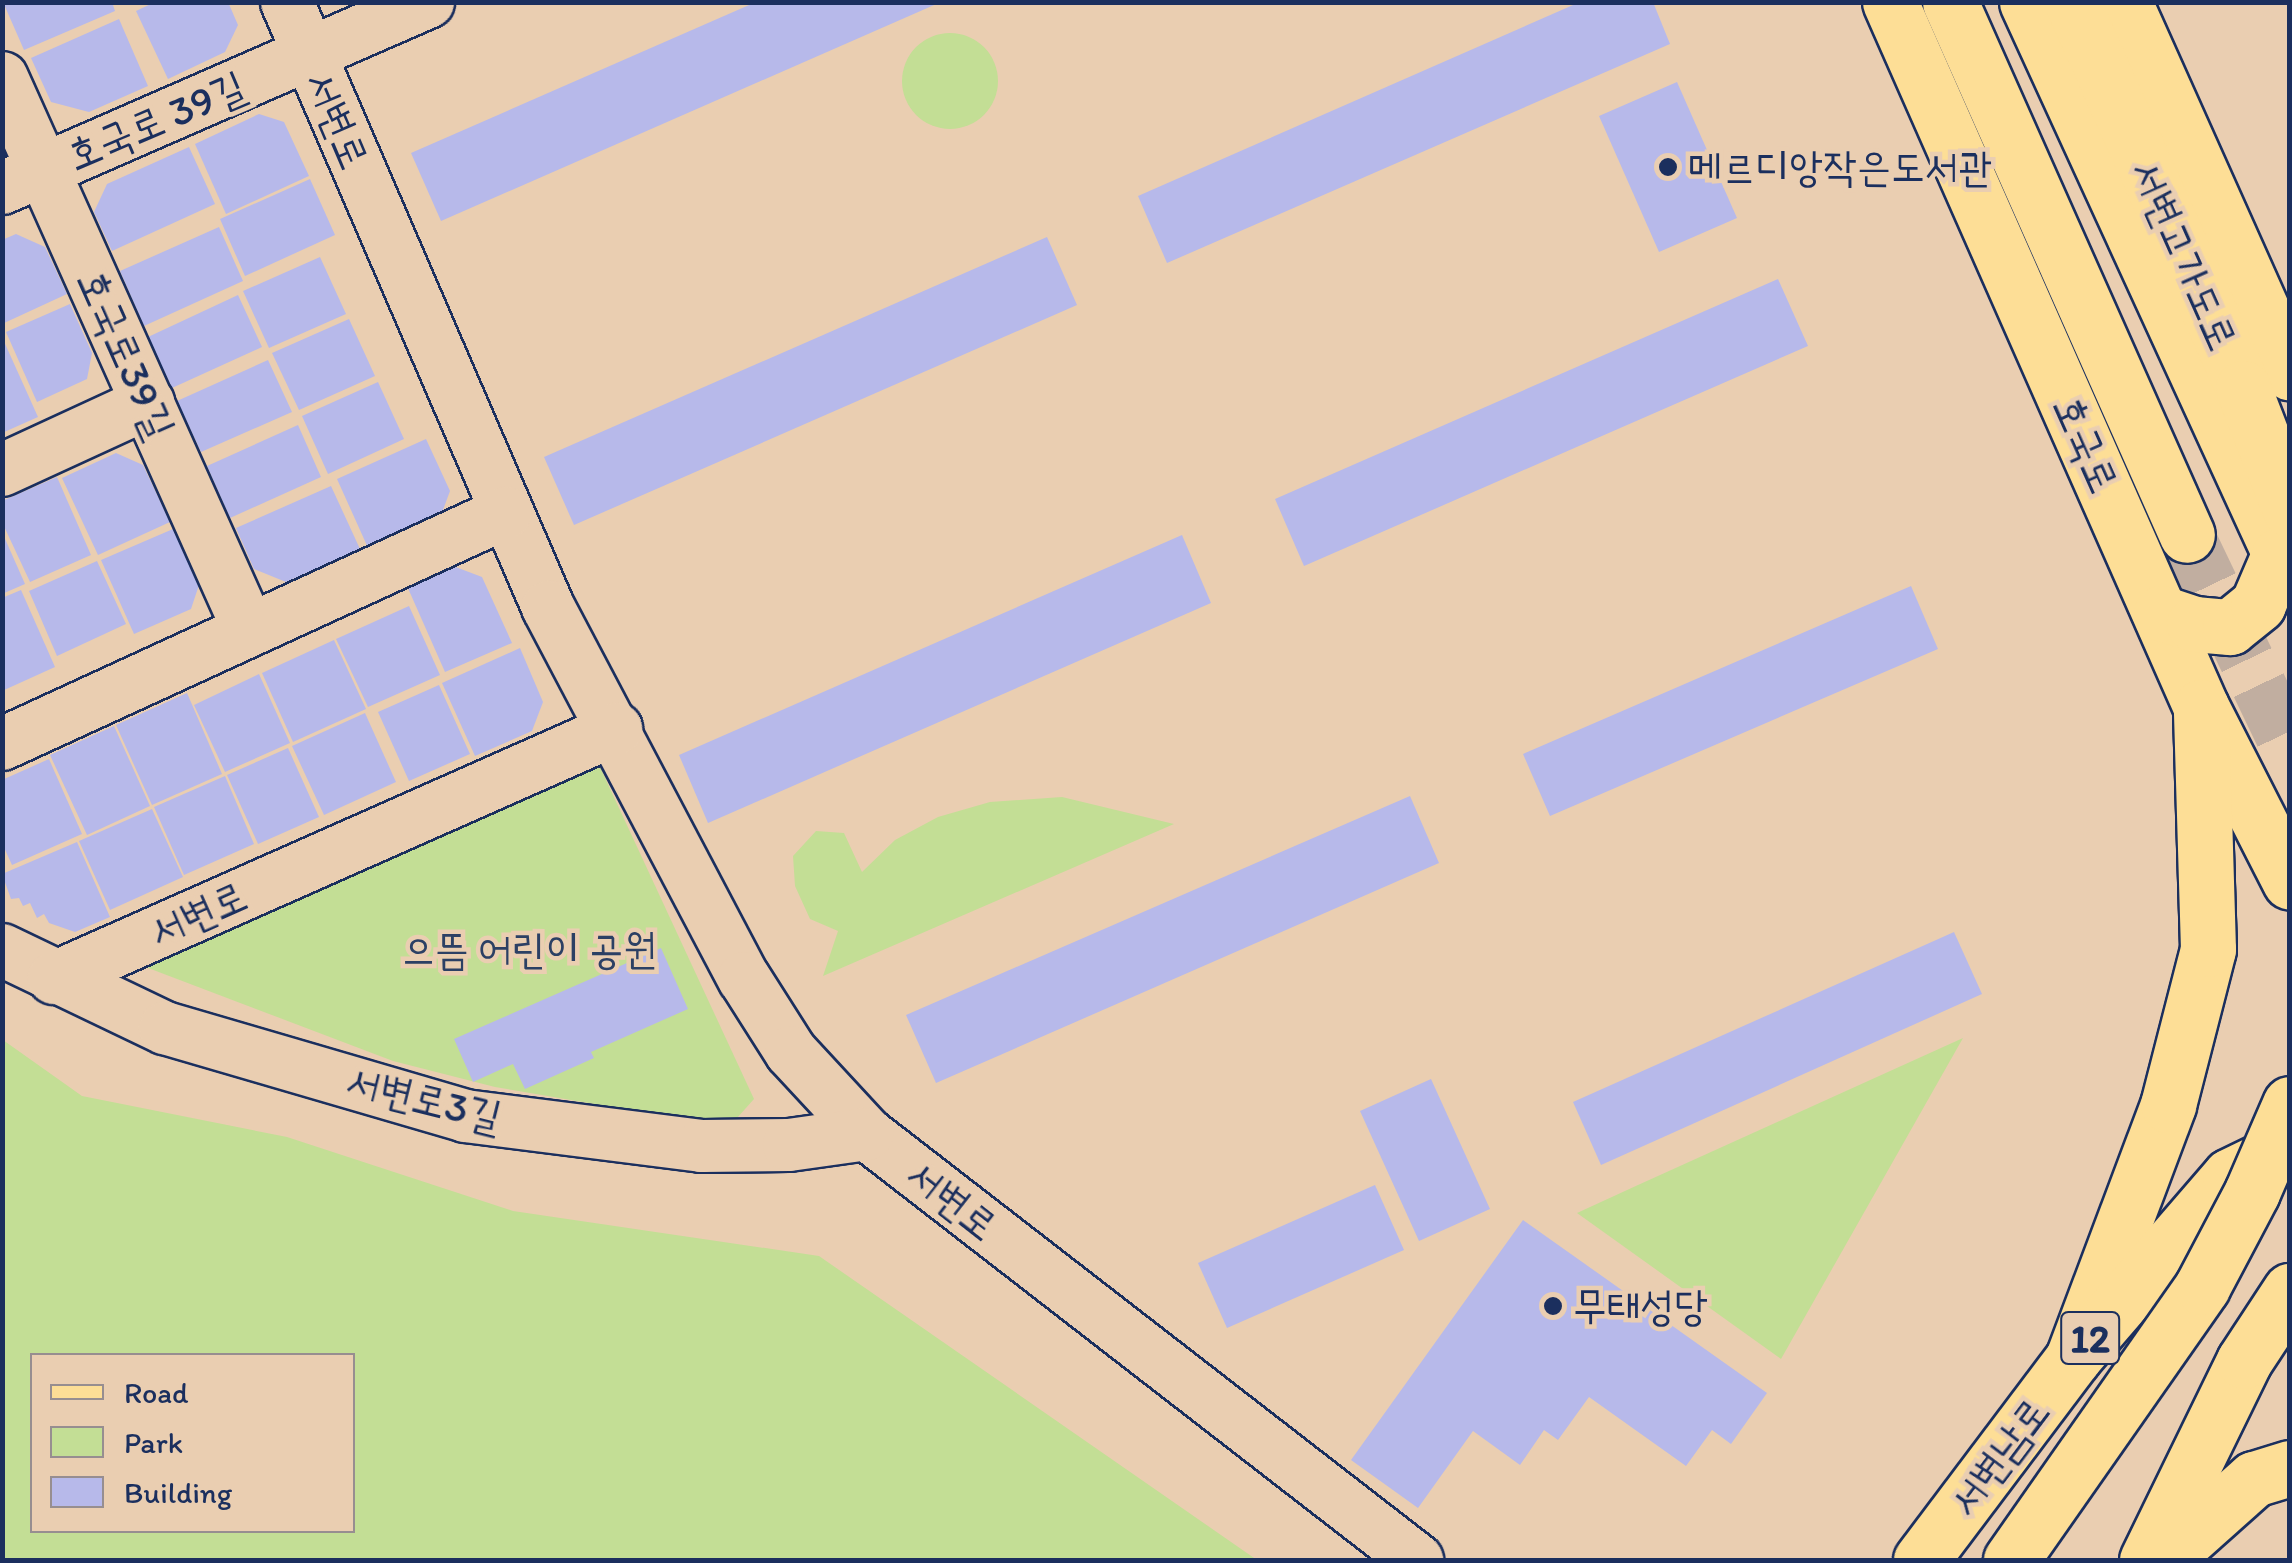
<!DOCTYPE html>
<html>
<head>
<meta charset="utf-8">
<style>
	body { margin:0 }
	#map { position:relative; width:2292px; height:1563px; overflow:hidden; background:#eaceb1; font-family:Itim,"Poor Story",sans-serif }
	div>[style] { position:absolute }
	.green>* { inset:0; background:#c3de95 }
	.round { border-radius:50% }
	.building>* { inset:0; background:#b7b9ea }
	.major-tunnel>* { height:55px; margin-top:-27.5px; transform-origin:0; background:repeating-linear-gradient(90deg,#c1aea0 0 55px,transparent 0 83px) }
	.roads { filter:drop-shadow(2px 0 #1b2f5e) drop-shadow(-2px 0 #1b2f5e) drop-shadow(0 2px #1b2f5e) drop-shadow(0 -2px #1b2f5e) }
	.minor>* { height:52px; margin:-26px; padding:0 26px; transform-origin:26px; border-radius:26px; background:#eaceb1 }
	.major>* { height:55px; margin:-27.5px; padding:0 27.5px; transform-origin:27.5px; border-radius:27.5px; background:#fdde96 }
	.highway>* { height:55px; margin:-27.5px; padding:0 27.5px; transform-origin:27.5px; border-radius:27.5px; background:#fdde96 }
	.bridges { filter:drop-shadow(2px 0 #1b2f5e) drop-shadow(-2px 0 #1b2f5e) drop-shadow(0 2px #1b2f5e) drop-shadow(0 -2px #1b2f5e) }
	.highway-bridge>* { height:55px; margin:-27.5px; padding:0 27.5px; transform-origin:27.5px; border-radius:27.5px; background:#fdde96 }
	.dots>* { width:28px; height:28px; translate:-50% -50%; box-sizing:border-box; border:5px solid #eaceb1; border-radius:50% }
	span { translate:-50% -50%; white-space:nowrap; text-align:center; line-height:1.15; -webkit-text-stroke:9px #eaceb1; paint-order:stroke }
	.shield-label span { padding:2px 8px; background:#eaceb1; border:2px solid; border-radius:8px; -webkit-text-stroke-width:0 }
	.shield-label { font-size:40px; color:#1b2f5e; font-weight:700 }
	.street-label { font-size:42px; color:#1b2f5e }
	.poi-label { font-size:42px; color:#1b2f5e }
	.left { translate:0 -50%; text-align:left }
	.park-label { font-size:42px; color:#2c4064 }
	.frame { position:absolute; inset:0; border:5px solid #1b2f5e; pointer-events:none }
	.legend { position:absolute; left:30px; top:1353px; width:325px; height:180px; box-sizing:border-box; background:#eaceb1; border:2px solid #978e90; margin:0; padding:12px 18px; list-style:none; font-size:30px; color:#1b2f5e }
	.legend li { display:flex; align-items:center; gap:20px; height:50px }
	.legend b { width:50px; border:2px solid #978e90 }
</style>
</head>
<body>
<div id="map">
	<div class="green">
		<div class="round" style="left:902px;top:33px;width:96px;height:96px"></div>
		<div style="clip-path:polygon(600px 767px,754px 1099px,729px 1127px,495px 1087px,393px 1061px,135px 963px)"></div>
		<div style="clip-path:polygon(1062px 797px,1174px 824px,823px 976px,838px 931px,810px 919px,795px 886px,793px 856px,816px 831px,844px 833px,862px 872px,895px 840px,938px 817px,990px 802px)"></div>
		<div style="clip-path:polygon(1963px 1038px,1781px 1359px,1577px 1213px,1638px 1185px)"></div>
		<div style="clip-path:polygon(evenodd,3px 1040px,82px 1096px,287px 1137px,513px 1211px,819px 1256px,1257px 1560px,3px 1560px,3px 1040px,32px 1356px,352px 1356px,352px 1530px,32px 1530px,32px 1356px)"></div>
	</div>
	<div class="building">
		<div style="clip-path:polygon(3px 2px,112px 2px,115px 11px,24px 50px)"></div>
		<div style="clip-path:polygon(155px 2px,228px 2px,238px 25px,225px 52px,168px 79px,136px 11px)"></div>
		<div style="clip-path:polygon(756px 2px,941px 2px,441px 221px,411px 153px)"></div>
		<div style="clip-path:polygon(1580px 2px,1653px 2px,1670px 44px,1167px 263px,1138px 196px)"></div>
		<div style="clip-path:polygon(119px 19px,148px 86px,89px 112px,51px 102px,31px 58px)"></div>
		<div style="clip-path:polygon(1677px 82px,1737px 218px,1659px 252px,1599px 116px)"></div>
		<div style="clip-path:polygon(259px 114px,284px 122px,309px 176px,226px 214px,195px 144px)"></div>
		<div style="clip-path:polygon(189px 147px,215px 204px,112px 251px,94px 212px,107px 184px)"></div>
		<div style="clip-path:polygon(310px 179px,335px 235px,245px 276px,220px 219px)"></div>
		<div style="clip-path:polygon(219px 227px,243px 281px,144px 326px,120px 271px)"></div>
		<div style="clip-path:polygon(16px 234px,45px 247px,67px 294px,2px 324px,2px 240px)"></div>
		<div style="clip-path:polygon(1047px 237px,1077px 305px,574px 525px,544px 457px)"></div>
		<div style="clip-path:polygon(320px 257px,346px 314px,269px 348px,243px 291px)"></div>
		<div style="clip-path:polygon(1778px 279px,1808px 346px,1304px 566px,1275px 499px)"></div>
		<div style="clip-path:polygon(238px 295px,262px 347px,172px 388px,148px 337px)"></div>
		<div style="clip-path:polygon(70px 304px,92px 353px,87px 379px,37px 402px,6px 332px)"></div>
		<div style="clip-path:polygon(349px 319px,375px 376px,299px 410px,272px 353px)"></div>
		<div style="clip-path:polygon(2px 337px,38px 417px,2px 433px)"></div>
		<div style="clip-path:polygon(268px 360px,292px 412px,201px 452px,177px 401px)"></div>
		<div style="clip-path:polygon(378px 382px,404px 439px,328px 474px,302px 416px)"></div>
		<div style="clip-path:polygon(298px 425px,321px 477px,230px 518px,207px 466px)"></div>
		<div style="clip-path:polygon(426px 439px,450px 491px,440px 518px,369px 550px,337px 479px)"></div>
		<div style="clip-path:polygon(116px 453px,143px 465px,170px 522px,98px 555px,62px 478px)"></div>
		<div style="clip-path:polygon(57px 477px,91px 555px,30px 582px,2px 522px,2px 501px)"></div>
		<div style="clip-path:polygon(331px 486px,360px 549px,286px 582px,254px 569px,236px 528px)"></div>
		<div style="clip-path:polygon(180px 526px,202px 576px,191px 609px,134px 634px,101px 560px)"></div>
		<div style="clip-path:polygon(2px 532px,25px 584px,2px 594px)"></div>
		<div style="clip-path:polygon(1182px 535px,1211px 603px,708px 823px,679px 755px)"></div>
		<div style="clip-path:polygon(97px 561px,126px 624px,57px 656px,29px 591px)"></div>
		<div style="clip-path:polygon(453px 566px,482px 577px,512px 643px,445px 672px,407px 586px)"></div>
		<div style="clip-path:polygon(1911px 586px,1938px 649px,1550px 816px,1523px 754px)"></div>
		<div style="clip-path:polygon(21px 590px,55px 667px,2px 691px,2px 598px)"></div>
		<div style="clip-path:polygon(409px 606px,440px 675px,368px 707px,336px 639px)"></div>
		<div style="clip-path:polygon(334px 640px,366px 709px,293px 742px,262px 673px)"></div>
		<div style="clip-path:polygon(520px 648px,543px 702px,532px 731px,475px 756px,442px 683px)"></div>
		<div style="clip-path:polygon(259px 674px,290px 743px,225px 772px,194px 705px)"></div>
		<div style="clip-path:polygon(439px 685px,470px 754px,409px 781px,378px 712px)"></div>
		<div style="clip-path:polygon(187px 693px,222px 774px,152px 805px,116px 725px)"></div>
		<div style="clip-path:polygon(365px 713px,396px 782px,324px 815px,292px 746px)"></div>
		<div style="clip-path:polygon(114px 726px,150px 806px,87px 835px,50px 755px)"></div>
		<div style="clip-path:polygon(288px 748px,319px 817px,258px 844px,227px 775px)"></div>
		<div style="clip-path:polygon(49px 759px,82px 834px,12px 865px,2px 843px,2px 780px)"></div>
		<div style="clip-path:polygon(225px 776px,254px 844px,184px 875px,154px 807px)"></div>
		<div style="clip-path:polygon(1410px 796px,1439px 863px,936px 1083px,906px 1015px)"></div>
		<div style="clip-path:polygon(152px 809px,183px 877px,110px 910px,79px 841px)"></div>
		<div style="clip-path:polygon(77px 842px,110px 917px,75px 932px,49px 923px,44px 914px,37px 918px,30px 903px,23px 906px,19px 898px,11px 899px,2px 874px)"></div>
		<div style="clip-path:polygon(1954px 932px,1982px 994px,1601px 1165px,1573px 1102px)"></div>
		<div style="clip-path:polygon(661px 948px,688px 1009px,591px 1052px,594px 1058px,525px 1089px,513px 1064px,473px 1082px,454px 1039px)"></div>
		<div style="clip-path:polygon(1431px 1079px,1490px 1209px,1419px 1241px,1360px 1111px)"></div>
		<div style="clip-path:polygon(1375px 1185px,1404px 1250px,1227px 1328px,1198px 1263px)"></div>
		<div style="clip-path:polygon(1523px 1220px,1767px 1393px,1731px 1444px,1712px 1430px,1686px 1466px,1589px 1397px,1558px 1440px,1544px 1430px,1520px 1465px,1473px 1431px,1418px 1508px,1351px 1460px)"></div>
	</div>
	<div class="major-tunnel">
		<div style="left:2187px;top:535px;width:238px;rotate:64.4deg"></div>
	</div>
	<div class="roads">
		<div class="minor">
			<div style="left:287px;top:2px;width:659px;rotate:66.66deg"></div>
			<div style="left:548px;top:607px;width:420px;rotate:62.2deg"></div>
			<div style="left:744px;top:978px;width:88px;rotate:57.6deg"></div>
			<div style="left:791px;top:1052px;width:112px;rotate:47.2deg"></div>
			<div style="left:867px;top:1134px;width:696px;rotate:37.76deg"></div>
			<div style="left:2px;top:78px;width:605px;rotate:65.89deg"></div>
			<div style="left:2px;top:188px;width:465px;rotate:-23.6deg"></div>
			<div style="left:2px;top:470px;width:161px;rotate:-24.7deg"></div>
			<div style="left:2px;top:744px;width:554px;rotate:-24.67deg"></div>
			<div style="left:2px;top:950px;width:181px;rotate:25.6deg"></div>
			<div style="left:165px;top:1028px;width:313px;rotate:16.3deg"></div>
			<div style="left:465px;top:1116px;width:239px;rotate:7.2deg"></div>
			<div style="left:702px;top:1146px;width:87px;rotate:-0.7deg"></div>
			<div style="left:789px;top:1145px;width:79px;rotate:-8deg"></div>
			<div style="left:54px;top:978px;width:615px;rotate:-23.9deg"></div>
		</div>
		<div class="major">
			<div style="left:1890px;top:2px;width:771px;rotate:66.2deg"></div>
			<div style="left:2201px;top:707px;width:196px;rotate:63deg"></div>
			<div style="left:1950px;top:2px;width:583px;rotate:66.03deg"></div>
			<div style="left:2027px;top:2px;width:631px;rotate:65.38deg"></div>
			<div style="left:2124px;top:2px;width:406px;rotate:65.9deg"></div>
			<div style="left:2161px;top:613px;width:35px;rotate:18deg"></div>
			<div style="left:2194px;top:624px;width:36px;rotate:5deg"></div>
			<div style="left:2230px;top:627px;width:36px;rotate:-39deg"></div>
			<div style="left:2258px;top:604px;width:53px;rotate:-66.8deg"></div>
		</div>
		<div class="highway">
			<div style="left:2072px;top:2px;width:422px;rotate:66.1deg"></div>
			<div style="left:2243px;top:388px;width:131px;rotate:68.9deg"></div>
			<div style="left:2073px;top:1358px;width:270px;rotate:-69.4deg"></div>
			<div style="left:2168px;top:1105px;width:161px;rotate:-75.6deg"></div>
			<div style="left:2208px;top:949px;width:242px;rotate:-91.7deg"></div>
			<div style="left:1921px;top:1560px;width:253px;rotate:-53deg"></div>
			<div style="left:2073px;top:1358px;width:240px;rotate:-49.2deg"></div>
			<div style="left:2230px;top:1176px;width:67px;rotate:-25.8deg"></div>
			<div style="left:2147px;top:1560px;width:221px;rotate:-64deg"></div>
			<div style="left:2244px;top:1361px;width:84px;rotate:-56.7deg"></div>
			<div style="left:2163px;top:1560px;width:122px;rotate:-41.7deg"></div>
			<div style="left:2254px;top:1479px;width:38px;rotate:-17deg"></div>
		</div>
	</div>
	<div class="bridges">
		<div class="highway-bridge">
			<div style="left:2011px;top:1560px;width:333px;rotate:-55deg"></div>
			<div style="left:2202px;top:1287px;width:107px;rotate:-62.2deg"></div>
			<div style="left:2252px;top:1192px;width:96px;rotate:-66.6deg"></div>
		</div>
	</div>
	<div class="dots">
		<div style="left:1668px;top:167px;background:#1b2f5e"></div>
		<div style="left:1553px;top:1306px;background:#1b2f5e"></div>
	</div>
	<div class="shield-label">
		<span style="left:2090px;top:1338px">12</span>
	</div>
	<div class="street-label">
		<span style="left:337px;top:120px;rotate:67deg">서변로</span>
		<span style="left:156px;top:121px;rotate:-23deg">호국로 39길</span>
		<span style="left:2184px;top:255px;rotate:66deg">서변고가도로</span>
		<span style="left:126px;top:354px;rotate:66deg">호국로39길</span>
		<span style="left:2086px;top:444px;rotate:66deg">호국로</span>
		<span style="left:198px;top:914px;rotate:-24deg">서변로</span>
		<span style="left:424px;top:1099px;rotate:14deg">서변로3길</span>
		<span style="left:952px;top:1200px;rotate:38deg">서변로</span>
		<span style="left:1999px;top:1457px;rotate:-53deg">서변남로</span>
	</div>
	<div class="poi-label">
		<span class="left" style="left:1688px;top:167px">메르디앙작은도서관</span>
		<span class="left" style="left:1573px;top:1306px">무태성당</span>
	</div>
	<div class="park-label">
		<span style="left:529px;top:949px">으뜸 어린이 공원</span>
	</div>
	<div class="frame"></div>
	<ul class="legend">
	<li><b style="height:12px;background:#fdde96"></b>Road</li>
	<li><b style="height:28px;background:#c3de95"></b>Park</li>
	<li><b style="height:28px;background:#b7b9ea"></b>Building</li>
	</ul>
</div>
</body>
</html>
